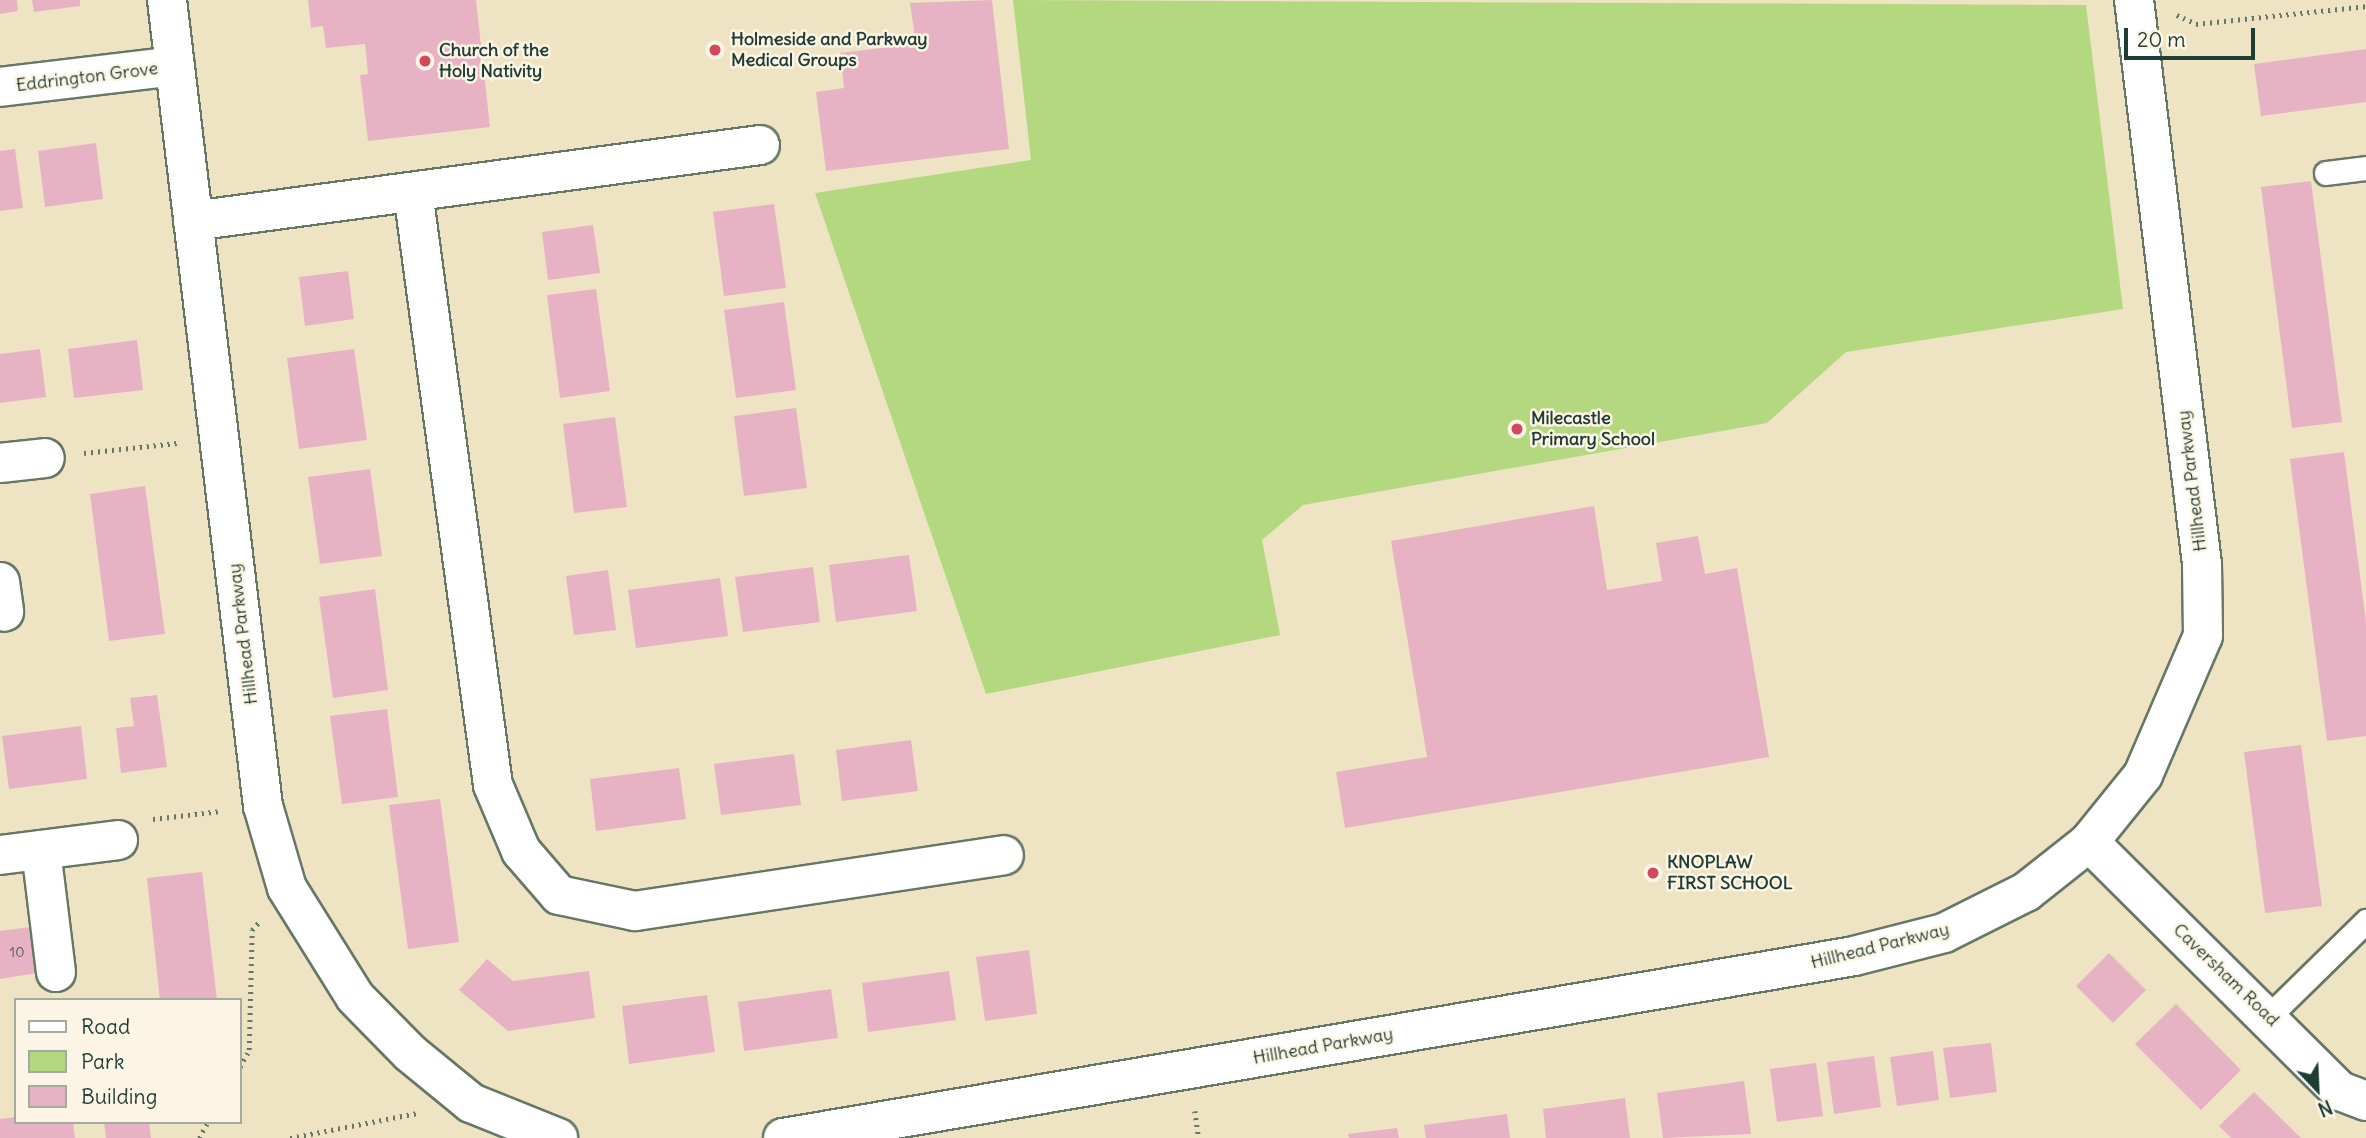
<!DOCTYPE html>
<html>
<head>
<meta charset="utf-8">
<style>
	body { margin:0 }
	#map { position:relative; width:2366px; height:1138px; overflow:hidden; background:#eee4c4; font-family:Delius,sans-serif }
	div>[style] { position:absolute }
	.green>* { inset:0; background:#b4d880 }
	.building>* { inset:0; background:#e8b2c5 }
	.path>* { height:4.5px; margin-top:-2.25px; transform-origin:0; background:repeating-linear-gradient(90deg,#677766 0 2px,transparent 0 7px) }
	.roads { filter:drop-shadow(2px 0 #677766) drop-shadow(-2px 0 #677766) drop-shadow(0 2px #677766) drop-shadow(0 -2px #677766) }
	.service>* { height:23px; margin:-11.5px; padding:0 11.5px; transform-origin:11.5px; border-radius:11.5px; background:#fff }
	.minor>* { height:38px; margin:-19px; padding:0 19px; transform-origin:19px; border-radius:19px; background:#fff }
	.dots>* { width:19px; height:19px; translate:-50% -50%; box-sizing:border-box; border:4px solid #fcf5e5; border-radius:50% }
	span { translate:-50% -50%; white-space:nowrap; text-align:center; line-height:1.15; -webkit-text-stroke:5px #fcf5e5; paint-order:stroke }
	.number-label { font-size:14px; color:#515a58 }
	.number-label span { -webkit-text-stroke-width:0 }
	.poi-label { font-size:18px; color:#1f3d34; font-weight:700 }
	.left { translate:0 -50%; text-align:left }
	.street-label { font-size:18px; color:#1f3d34 }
	.legend { position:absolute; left:14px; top:998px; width:228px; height:126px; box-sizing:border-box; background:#fcf5e5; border:2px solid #a4ab9e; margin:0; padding:9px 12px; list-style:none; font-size:21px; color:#1f3d34 }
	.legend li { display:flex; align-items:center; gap:14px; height:35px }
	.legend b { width:35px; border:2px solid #a4ab9e }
	.north { position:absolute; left:2282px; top:1054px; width:70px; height:70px; -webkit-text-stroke:5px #fcf5e5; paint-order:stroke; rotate:157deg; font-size:19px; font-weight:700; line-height:28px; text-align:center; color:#1f3d34 }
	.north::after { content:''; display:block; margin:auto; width:24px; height:32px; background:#1f3d34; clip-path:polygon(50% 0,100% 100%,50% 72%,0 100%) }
	.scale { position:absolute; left:2124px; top:28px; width:131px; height:32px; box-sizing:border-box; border:4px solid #1f3d34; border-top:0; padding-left:9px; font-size:21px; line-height:24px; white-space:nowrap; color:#1f3d34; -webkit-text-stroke:5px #fcf5e5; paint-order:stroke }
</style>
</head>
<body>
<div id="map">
	<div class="green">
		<div style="clip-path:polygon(1013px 0,2086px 5px,2123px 309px,1846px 352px,1767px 423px,1303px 505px,1262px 540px,1280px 635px,986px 694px,815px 193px,1031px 160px)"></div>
	</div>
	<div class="building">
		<div style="clip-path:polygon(0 0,17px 0,18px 11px,0 14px)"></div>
		<div style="clip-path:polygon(32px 0,80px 0,80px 6px,34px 12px)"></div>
		<div style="clip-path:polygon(308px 0,476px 0,490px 127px,368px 141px,360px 75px,368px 74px,365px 44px,326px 48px,323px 26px,311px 28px)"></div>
		<div style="clip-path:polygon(992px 0,1009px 149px,826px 171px,816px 92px,844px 88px,840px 53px,916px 44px,910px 3px)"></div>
		<div style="clip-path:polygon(2366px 49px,2366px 102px,2261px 116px,2254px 64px)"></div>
		<div style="clip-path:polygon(96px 143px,103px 199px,45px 207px,38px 151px)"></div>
		<div style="clip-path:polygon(15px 149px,23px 208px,0 211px,0 151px)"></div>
		<div style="clip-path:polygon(2311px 181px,2342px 422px,2292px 428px,2261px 187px)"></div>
		<div style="clip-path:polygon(774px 204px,786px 288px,724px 296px,713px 212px)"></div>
		<div style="clip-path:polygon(593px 225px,600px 273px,548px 280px,542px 232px)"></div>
		<div style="clip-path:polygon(348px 271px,354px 319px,305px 326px,299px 277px)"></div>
		<div style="clip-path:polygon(596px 289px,610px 391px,560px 398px,547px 295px)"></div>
		<div style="clip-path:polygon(784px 302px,796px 390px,736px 398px,724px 310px)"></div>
		<div style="clip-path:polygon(137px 340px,143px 390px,74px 398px,68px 349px)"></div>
		<div style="clip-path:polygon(40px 349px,46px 397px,0 403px,0 354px)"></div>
		<div style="clip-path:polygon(354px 349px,367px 440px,299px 449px,287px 358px)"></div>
		<div style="clip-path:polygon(796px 408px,807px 488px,744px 496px,734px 416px)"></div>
		<div style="clip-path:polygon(615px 417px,627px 507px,574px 513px,563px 424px)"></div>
		<div style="clip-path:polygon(2344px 452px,2366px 622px,2366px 736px,2327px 741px,2290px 459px)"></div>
		<div style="clip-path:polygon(370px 469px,382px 556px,320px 564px,308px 477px)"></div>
		<div style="clip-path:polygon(145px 486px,165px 634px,109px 641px,90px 494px)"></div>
		<div style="clip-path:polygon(1594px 506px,1607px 590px,1662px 581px,1656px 543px,1698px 536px,1705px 574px,1737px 568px,1769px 757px,1345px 828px,1336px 772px,1427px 757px,1391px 541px)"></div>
		<div style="clip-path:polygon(909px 555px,917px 611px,836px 622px,829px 565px)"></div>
		<div style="clip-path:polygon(813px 567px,820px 622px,743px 632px,735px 577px)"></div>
		<div style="clip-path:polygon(608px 570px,616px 630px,574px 635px,566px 576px)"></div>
		<div style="clip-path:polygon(720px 578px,728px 636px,636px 648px,628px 590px)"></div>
		<div style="clip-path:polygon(375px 589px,388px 690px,333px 698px,319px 597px)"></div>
		<div style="clip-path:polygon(157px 695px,167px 767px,121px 773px,116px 728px,134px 726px,130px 698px)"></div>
		<div style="clip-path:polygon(387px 709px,398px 797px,342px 804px,330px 716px)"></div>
		<div style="clip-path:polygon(81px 726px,87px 779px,9px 789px,2px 736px)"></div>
		<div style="clip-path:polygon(911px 740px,918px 791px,842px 801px,836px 750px)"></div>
		<div style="clip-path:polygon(2301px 745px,2322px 906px,2265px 913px,2244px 752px)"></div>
		<div style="clip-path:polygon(794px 754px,801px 805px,721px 815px,714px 764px)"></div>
		<div style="clip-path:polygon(679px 768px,686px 819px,596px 831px,590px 779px)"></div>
		<div style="clip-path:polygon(440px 799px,459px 942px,408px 949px,389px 805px)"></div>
		<div style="clip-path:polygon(202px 872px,217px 1000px,160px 1000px,147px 878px)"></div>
		<div style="clip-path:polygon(31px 927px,37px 973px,0 979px,0 931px)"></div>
		<div style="clip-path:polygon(1029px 950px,1037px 1014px,985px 1021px,976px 957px)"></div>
		<div style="clip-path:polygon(2109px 953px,2146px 990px,2113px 1023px,2076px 986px)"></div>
		<div style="clip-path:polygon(487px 959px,513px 981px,589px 971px,595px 1018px,508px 1031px,459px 990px)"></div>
		<div style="clip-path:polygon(949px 971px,956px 1020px,868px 1032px,862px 983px)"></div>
		<div style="clip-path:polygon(831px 989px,838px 1038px,744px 1051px,738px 1002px)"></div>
		<div style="clip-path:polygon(707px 995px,715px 1052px,629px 1064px,622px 1006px)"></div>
		<div style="clip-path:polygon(2176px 1004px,2241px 1070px,2201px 1110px,2135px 1044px)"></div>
		<div style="clip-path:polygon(1991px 1043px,1997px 1092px,1950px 1098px,1943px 1048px)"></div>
		<div style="clip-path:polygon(1933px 1051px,1939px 1100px,1897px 1106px,1890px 1057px)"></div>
		<div style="clip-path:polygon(1874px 1056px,1881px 1107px,1834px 1114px,1827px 1062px)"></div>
		<div style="clip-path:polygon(1816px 1063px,1823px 1116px,1777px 1122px,1770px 1069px)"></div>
		<div style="clip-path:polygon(1744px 1081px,1751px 1134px,1663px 1138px,1657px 1093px)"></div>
		<div style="clip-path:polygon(2254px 1092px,2301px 1138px,2231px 1138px,2219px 1126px)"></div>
		<div style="clip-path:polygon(1625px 1098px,1630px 1138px,1546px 1138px,1543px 1109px)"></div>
		<div style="clip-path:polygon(1507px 1114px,1510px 1138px,1426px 1138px,1424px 1125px)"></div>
		<div style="clip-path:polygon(16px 1117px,73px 1122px,75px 1138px,0 1138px,0 1119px)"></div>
		<div style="clip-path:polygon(104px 1122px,149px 1122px,151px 1138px,106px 1138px)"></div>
		<div style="clip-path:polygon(1397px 1128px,1399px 1138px,1349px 1138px,1348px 1134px)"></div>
	</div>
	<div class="path">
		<div style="left:2177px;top:15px;width:21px;rotate:25deg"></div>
		<div style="left:2196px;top:24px;width:171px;rotate:-6deg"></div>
		<div style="left:84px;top:453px;width:94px;rotate:-6.1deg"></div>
		<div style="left:153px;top:819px;width:68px;rotate:-6.7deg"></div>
		<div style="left:240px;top:1067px;width:19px;rotate:-62deg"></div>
		<div style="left:249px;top:1050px;width:120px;rotate:-88.6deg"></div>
		<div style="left:252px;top:930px;width:11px;rotate:-49deg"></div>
		<div style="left:1195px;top:1111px;width:27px;rotate:82deg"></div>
		<div style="left:199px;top:1138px;width:18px;rotate:-61deg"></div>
		<div style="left:290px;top:1138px;width:130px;rotate:-11.1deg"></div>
	</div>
	<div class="roads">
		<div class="service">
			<div style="left:2326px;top:173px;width:40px;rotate:-7.1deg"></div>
			<div style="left:2269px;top:1016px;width:136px;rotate:-44.4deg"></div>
		</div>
		<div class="minor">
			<div style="left:167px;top:0;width:812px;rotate:83.21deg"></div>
			<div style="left:263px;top:806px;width:85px;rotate:73.7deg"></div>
			<div style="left:287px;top:888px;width:128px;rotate:58deg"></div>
			<div style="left:355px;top:997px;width:78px;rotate:45.5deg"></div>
			<div style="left:410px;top:1053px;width:79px;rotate:39.3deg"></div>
			<div style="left:471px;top:1103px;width:94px;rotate:21.9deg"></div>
			<div style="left:0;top:87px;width:176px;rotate:-6.8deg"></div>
			<div style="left:413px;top:192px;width:598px;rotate:82.32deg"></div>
			<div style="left:493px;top:785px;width:72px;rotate:67deg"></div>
			<div style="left:521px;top:851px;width:58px;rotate:49.2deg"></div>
			<div style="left:559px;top:895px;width:78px;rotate:11.9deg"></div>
			<div style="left:635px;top:911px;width:373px;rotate:-8.6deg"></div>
			<div style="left:193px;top:221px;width:572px;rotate:-7.63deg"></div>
			<div style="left:0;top:463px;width:45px;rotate:-6.3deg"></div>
			<div style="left:0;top:582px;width:30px;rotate:82deg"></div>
			<div style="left:2089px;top:842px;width:354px;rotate:44.8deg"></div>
			<div style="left:2340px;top:1091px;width:28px;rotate:21deg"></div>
			<div style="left:41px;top:850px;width:123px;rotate:83deg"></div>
			<div style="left:0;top:855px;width:119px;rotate:-7.2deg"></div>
			<div style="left:783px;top:1138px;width:1086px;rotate:-9.64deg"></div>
			<div style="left:1854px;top:956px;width:93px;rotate:-14.3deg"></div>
			<div style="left:1944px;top:933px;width:92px;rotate:-26.6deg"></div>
			<div style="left:2026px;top:892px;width:80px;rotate:-38.4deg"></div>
			<div style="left:2089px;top:842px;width:86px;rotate:-51.1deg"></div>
			<div style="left:2143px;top:775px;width:151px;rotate:-66.7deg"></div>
			<div style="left:2203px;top:636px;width:72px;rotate:-90.8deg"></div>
			<div style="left:2202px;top:564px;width:568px;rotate:-96.87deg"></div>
		</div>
	</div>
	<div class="dots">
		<div style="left:715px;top:50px;background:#d1495b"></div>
		<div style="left:425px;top:61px;background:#d1495b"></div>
		<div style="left:1517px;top:429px;background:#d1495b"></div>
		<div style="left:1653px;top:873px;background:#d1495b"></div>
	</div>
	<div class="number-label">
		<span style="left:17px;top:952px">10</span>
	</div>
	<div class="poi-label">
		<span class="left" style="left:731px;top:50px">Holmeside and Parkway<br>Medical Groups</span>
		<span class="left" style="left:439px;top:61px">Church of the<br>Holy Nativity</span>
		<span class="left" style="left:1531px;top:429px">Milecastle<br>Primary School</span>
		<span class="left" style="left:1667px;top:873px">KNOPLAW<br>FIRST SCHOOL</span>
	</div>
	<div class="street-label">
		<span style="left:87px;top:77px;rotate:-7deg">Eddrington Grove</span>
		<span style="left:2192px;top:481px;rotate:-97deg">Hillhead Parkway</span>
		<span style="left:243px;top:634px;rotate:-97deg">Hillhead Parkway</span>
		<span style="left:1880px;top:946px;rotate:-14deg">Hillhead Parkway</span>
		<span style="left:2226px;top:975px;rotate:44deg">Caversham Road</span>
		<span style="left:1323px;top:1046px;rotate:-10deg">Hillhead Parkway</span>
	</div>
	<ul class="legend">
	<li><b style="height:9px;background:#fff"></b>Road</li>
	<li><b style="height:19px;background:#b4d880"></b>Park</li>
	<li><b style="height:19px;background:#e8b2c5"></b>Building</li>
	</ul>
	<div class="north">N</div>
	<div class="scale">20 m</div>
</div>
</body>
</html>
